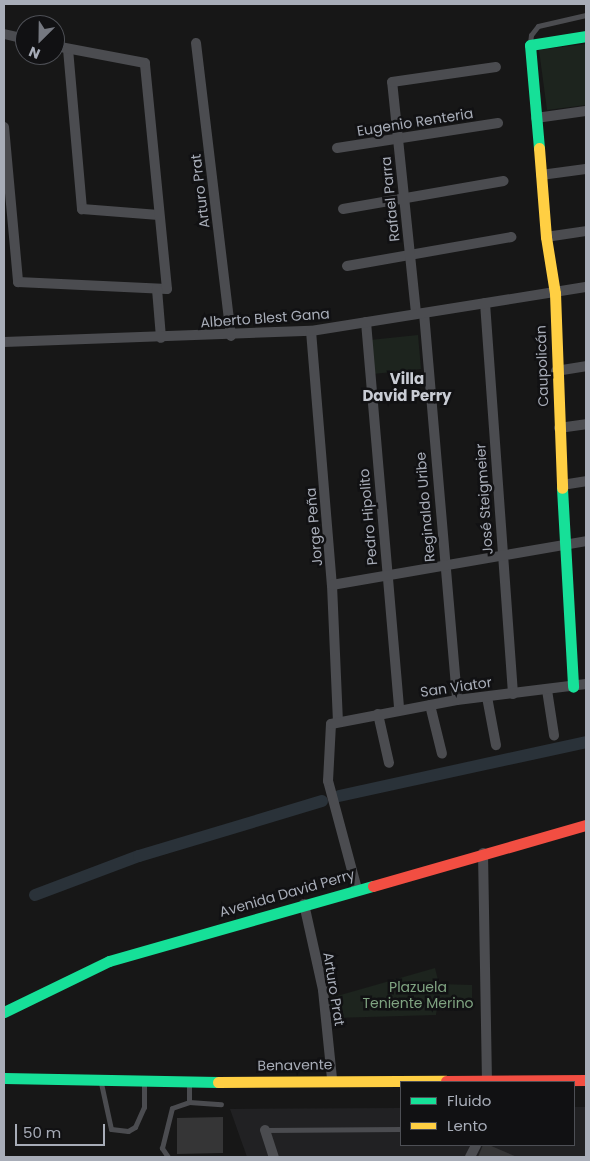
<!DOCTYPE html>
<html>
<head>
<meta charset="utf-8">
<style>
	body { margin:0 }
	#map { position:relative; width:590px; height:1161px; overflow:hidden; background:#171717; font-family:Poppins,sans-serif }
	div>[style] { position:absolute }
	.built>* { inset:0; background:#212123 }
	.green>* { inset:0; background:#1d241e }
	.canal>* { height:12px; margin:-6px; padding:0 6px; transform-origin:6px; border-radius:6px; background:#2a3239 }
	.building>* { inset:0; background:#353536 }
	.lane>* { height:5px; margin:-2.5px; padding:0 2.5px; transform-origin:2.5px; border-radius:2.5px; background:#4b4c50 }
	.street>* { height:10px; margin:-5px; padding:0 5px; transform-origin:5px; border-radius:5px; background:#4b4c50 }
	.fast>* { height:11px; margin:-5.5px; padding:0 5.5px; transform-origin:5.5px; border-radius:5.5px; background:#16e098 }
	.slow>* { height:11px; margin:-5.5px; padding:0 5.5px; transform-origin:5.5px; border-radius:5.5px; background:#ffcf43 }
	.jam>* { height:11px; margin:-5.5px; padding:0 5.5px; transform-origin:5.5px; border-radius:5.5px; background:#f24e42 }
	span { translate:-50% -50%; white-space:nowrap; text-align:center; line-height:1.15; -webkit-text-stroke:5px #111113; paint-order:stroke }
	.street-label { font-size:14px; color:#a8adb8 }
	.park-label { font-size:14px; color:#7fa381 }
	.neighbourhood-label { font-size:15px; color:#c9ccd4; font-weight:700 }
	.frame { position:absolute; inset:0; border:5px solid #a8adb8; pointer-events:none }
	.legend { position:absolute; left:400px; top:1081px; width:175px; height:65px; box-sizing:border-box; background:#111113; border:1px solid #4d4f55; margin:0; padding:6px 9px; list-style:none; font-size:15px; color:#a8adb8 }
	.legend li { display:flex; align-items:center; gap:10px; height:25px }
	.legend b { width:25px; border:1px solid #4d4f55 }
	.north { position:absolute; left:15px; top:15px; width:50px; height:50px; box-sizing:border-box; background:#111113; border:1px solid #4d4f55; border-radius:50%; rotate:203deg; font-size:14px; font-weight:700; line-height:20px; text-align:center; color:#a8adb8 }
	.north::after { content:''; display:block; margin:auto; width:18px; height:22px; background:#757880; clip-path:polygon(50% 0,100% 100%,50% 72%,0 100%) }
	.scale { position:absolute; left:15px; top:1124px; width:90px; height:22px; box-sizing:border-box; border:2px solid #a8adb8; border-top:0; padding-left:6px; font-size:15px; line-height:18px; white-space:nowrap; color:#a8adb8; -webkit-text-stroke:4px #111113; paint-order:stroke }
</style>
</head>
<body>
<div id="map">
	<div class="built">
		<div style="clip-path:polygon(574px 1107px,586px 1107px,586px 1157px,247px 1157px,230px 1109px,401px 1108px,401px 1145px,574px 1145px)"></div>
	</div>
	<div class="green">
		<div style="clip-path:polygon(586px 44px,586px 105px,547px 110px,539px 50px)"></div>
		<div style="clip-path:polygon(418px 335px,421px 369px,373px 374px,370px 340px)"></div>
		<div style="clip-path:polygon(435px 968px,439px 984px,472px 985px,472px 1005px,437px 1007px,436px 1015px,333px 1018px,330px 998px)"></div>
	</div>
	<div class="canal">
		<div style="left:339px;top:796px;width:253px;rotate:-12.3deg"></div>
		<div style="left:35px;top:895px;width:111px;rotate:-20.6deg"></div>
		<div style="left:139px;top:856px;width:191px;rotate:-16.7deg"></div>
	</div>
	<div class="building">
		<div style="clip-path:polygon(223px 1117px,223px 1153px,177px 1154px,177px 1118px)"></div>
		<div style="clip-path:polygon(483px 1145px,489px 1145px,517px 1157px,478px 1157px)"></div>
	</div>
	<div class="lane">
		<div style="left:530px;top:43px;width:8px;rotate:-83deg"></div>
		<div style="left:531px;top:35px;width:11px;rotate:-52deg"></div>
		<div style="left:538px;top:26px;width:49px;rotate:-12.9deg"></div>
		<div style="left:101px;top:1083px;width:47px;rotate:77.7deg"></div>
		<div style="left:111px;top:1129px;width:17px;rotate:7deg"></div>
		<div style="left:128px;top:1131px;width:8px;rotate:-30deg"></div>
		<div style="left:135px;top:1127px;width:22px;rotate:-66deg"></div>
		<div style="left:144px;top:1107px;width:24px;rotate:-90deg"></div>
		<div style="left:189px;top:1102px;width:19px;rotate:-90deg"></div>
		<div style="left:265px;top:1130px;width:136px;rotate:-0.4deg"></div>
		<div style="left:168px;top:1157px;width:11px;rotate:-124deg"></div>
		<div style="left:162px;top:1148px;width:41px;rotate:-76deg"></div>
		<div style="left:172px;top:1108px;width:18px;rotate:-19deg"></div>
		<div style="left:189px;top:1102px;width:32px;rotate:4deg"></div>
	</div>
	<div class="street">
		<div style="left:4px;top:34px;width:22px;rotate:13deg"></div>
		<div style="left:196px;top:43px;width:295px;rotate:83.2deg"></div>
		<div style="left:68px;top:49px;width:161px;rotate:85deg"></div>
		<div style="left:82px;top:209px;width:77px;rotate:4.5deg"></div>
		<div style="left:536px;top:118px;width:50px;rotate:-8deg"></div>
		<div style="left:4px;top:127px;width:156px;rotate:84.8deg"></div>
		<div style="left:18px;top:282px;width:149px;rotate:2.7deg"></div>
		<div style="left:167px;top:289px;width:227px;rotate:-95.6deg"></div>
		<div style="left:145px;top:63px;width:92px;rotate:-169.3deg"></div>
		<div style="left:337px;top:148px;width:163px;rotate:-8.8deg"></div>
		<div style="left:541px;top:175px;width:45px;rotate:-7.6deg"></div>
		<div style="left:343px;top:209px;width:163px;rotate:-9.9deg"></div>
		<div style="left:546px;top:237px;width:40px;rotate:-8.5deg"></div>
		<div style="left:347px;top:266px;width:167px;rotate:-10deg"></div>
		<div style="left:157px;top:289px;width:49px;rotate:85.3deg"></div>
		<div style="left:485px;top:303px;width:392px;rotate:85.9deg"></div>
		<div style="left:416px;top:313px;width:232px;rotate:-95.9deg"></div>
		<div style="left:392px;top:82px;width:105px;rotate:-8.2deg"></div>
		<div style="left:424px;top:313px;width:388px;rotate:85.1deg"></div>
		<div style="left:366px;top:322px;width:389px;rotate:85.1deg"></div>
		<div style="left:311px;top:331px;width:255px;rotate:85.3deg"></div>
		<div style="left:332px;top:585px;width:136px;rotate:87.5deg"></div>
		<div style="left:4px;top:342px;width:307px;rotate:-2.1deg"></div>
		<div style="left:311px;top:331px;width:278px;rotate:-9.1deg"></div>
		<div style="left:556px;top:371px;width:30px;rotate:-9deg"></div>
		<div style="left:559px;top:428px;width:27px;rotate:-8deg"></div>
		<div style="left:562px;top:485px;width:24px;rotate:-9deg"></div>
		<div style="left:332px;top:585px;width:258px;rotate:-9.8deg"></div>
		<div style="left:547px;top:690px;width:46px;rotate:81.2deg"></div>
		<div style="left:487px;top:697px;width:49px;rotate:79.4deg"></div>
		<div style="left:430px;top:705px;width:50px;rotate:76.2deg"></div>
		<div style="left:378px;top:714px;width:50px;rotate:77.3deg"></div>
		<div style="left:483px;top:853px;width:228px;rotate:89deg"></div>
		<div style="left:357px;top:889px;width:112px;rotate:-105deg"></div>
		<div style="left:328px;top:781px;width:57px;rotate:-87deg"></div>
		<div style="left:331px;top:724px;width:128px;rotate:-10.8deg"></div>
		<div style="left:457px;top:700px;width:130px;rotate:-7.1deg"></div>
		<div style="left:304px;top:904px;width:88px;rotate:77.5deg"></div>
		<div style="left:323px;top:990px;width:89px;rotate:84.2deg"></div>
		<div style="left:265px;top:1130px;width:28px;rotate:72deg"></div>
		<div style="left:470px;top:1157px;width:13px;rotate:-63deg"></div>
	</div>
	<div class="fast">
		<div style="left:539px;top:148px;width:103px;rotate:-95deg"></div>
		<div style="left:530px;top:45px;width:57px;rotate:-9.1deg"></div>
		<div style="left:562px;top:488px;width:199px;rotate:86.8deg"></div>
		<div style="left:4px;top:1012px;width:117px;rotate:-25.9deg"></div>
		<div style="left:109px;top:961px;width:274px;rotate:-15.9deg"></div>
		<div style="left:4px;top:1078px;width:214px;rotate:1.1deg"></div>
	</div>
	<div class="slow">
		<div style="left:539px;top:148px;width:89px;rotate:85.5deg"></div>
		<div style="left:546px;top:237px;width:57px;rotate:80.9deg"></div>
		<div style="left:555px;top:293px;width:195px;rotate:87.9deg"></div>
		<div style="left:218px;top:1082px;width:228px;rotate:-0.3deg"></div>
	</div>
	<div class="jam">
		<div style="left:373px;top:886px;width:222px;rotate:-16deg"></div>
		<div style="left:446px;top:1081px;width:140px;rotate:-0.4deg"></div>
	</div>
	<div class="street-label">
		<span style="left:415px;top:122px;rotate:-9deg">Eugenio Renteria</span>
		<span style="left:200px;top:191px;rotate:-97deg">Arturo Prat</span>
		<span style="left:390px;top:199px;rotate:-96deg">Rafael Parra</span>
		<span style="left:265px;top:318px;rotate:-4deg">Alberto Blest Gana</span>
		<span style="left:542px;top:366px;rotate:-92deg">Caupolicán</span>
		<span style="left:484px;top:499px;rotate:-94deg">José Steigmeier</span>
		<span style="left:425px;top:507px;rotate:-95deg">Reginaldo Uribe</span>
		<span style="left:368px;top:517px;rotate:-95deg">Pedro Hipolito</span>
		<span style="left:314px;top:527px;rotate:-95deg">Jorge Peña</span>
		<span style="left:456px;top:687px;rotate:-8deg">San Viator</span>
		<span style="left:287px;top:893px;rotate:-16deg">Avenida David Perry</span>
		<span style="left:334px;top:989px;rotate:81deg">Arturo Prat</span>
		<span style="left:295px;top:1065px;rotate:-1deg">Benavente</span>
	</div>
	<div class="park-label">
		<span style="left:418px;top:995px">Plazuela<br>Teniente Merino</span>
	</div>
	<div class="neighbourhood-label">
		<span style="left:407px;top:387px">Villa<br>David Perry</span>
	</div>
	<div class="frame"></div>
	<ul class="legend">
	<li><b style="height:6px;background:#16e098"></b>Fluido</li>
	<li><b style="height:6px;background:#ffcf43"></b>Lento</li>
	</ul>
	<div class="north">N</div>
	<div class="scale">50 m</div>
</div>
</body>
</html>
